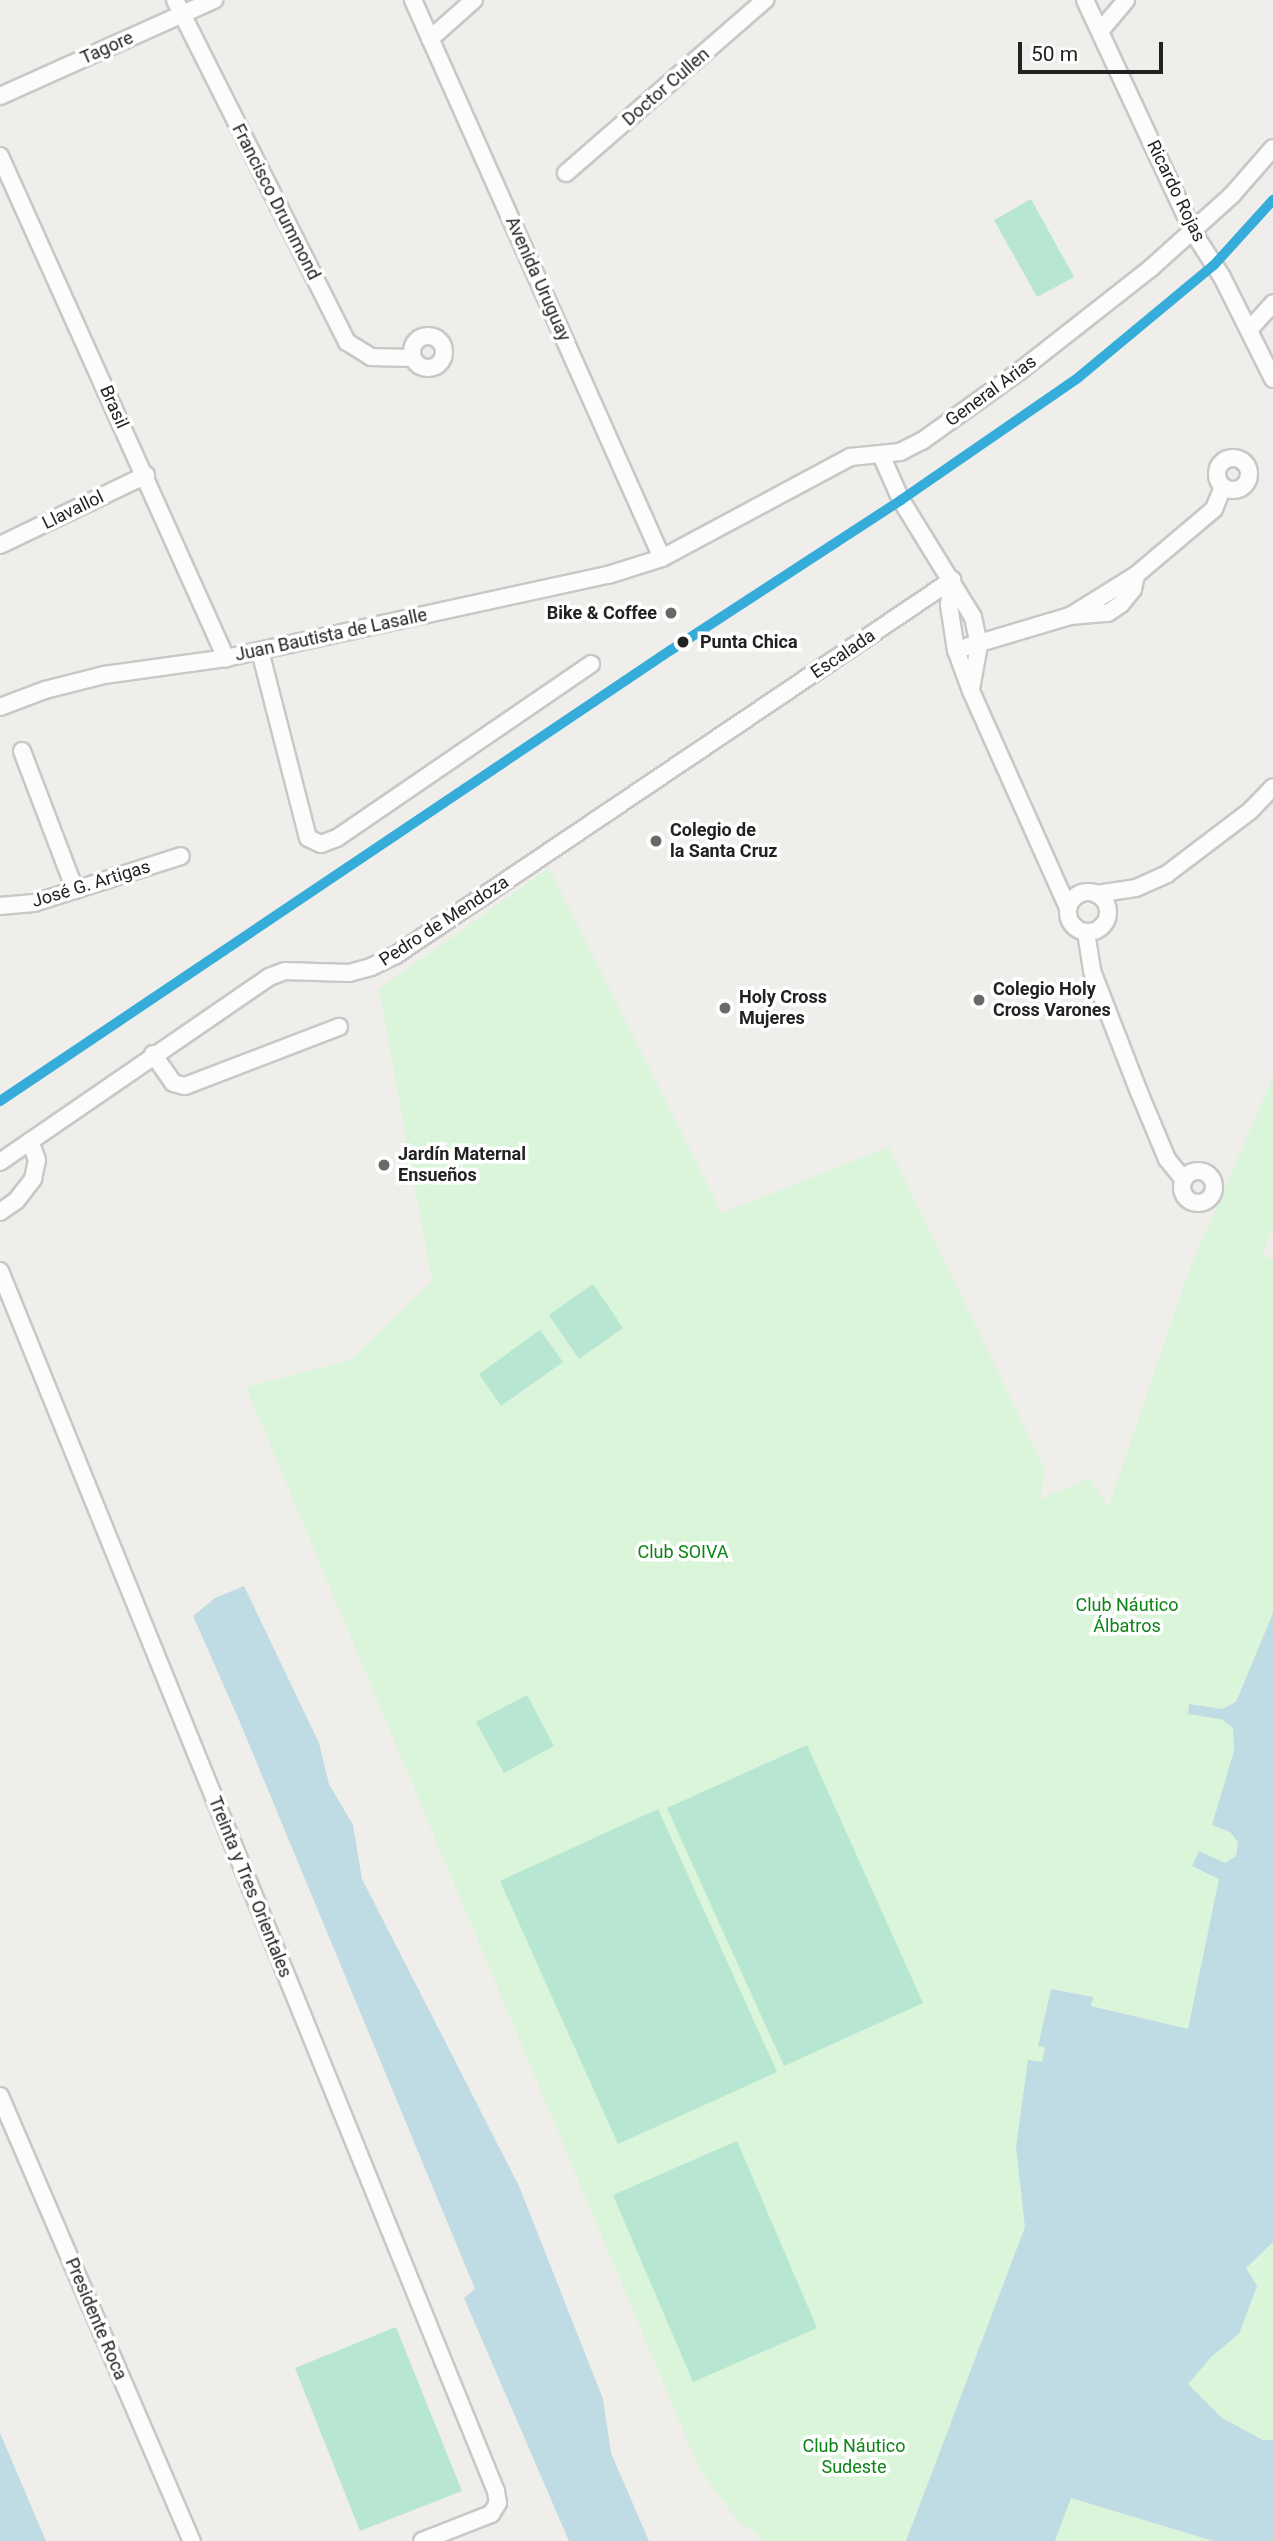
<!DOCTYPE html>
<html>
<head>
<meta charset="utf-8">
<style>
	body { margin:0 }
	#map { position:relative; width:1273px; height:2541px; overflow:hidden; background:#f0eeeb; font-family:Roboto,sans-serif }
	div>[style] { position:absolute }
	.park>* { inset:0; background:#daf5da }
	.pitch>* { inset:0; background:#b7e6d2 }
	.water>* { inset:0; background:#bfdbe3 }
	.roads { filter:drop-shadow(2px 0 #c9c8c7) drop-shadow(-2px 0 #c9c8c7) drop-shadow(0 2px #c9c8c7) drop-shadow(0 -2px #c9c8c7) }
	.minor>* { height:16px; margin:-8px; padding:0 8px; transform-origin:8px; border-radius:8px; background:#fdfcfc }
	.minor>.ring { margin:-8px; padding:0; box-sizing:content-box; background:none; border:16px solid #fdfcfc; border-radius:50% }
	.rail-1>* { height:10px; margin:-5px; padding:0 5px; transform-origin:5px; border-radius:5px; background:#35acd9 }
	.dots>* { width:19px; height:19px; translate:-50% -50%; box-sizing:border-box; border:4px solid #fff; border-radius:50% }
	span { translate:-50% -50%; white-space:nowrap; text-align:center; line-height:1.15; -webkit-text-stroke:7px #fff; paint-order:stroke }
	.street-label { font-size:18px; color:#222 }
	.poi-label { font-size:18px; color:#222; font-weight:700 }
	.right { translate:-100% -50%; text-align:right }
	.left { translate:0 -50%; text-align:left }
	.stop-label { font-size:18px; color:#222; font-weight:700 }
	.park-label { font-size:18px; color:#0c8416 }
	.scale { position:absolute; left:1018px; top:42px; width:145px; height:32px; box-sizing:border-box; border:4px solid #222; border-top:0; padding-left:9px; font-size:21px; line-height:24px; white-space:nowrap; color:#222; -webkit-text-stroke:5px #fff; paint-order:stroke }
</style>
</head>
<body>
<div id="map">
	<div class="park">
		<div style="clip-path:polygon(549px 868px,722px 1213px,889px 1147px,1045px 1469px,1040px 1499px,1090px 1478px,1108px 1508px,1190px 1268px,1273px 1077px,1273px 1228px,1262px 1254px,1273px 1260px,1273px 1613px,1236px 1702px,1222px 1709px,1190px 1704px,1188px 1714px,1221px 1719px,1233px 1728px,1234px 1751px,1213px 1825px,1230px 1832px,1239px 1842px,1236px 1856px,1224px 1863px,1192px 1866px,1220px 1878px,1188px 2030px,1091px 2006px,1093px 1997px,1050px 1989px,1039px 2046px,1045px 2047px,1042px 2063px,1028px 2061px,1016px 2147px,1025px 2227px,906px 2541px,759px 2541px,761px 2537px,740px 2524px,699px 2468px,246px 1387px,351px 1360px,432px 1281px,379px 989px)"></div>
		<div style="clip-path:polygon(1273px 2242px,1273px 2440px,1263px 2440px,1222px 2418px,1187px 2384px,1211px 2357px,1239px 2334px,1246px 2269px)"></div>
		<div style="clip-path:polygon(1070px 2498px,1213px 2541px,1055px 2541px)"></div>
	</div>
	<div class="pitch">
		<div style="clip-path:polygon(1031px 199px,1074px 277px,1037px 297px,994px 220px)"></div>
		<div style="clip-path:polygon(593px 1284px,623px 1328px,579px 1359px,549px 1315px)"></div>
		<div style="clip-path:polygon(540px 1330px,563px 1362px,501px 1406px,479px 1374px)"></div>
		<div style="clip-path:polygon(527px 1695px,554px 1746px,504px 1773px,476px 1722px)"></div>
		<div style="clip-path:polygon(807px 1745px,923px 2003px,784px 2066px,667px 1808px)"></div>
		<div style="clip-path:polygon(658px 1809px,777px 2072px,618px 2144px,500px 1881px)"></div>
		<div style="clip-path:polygon(737px 2141px,817px 2328px,693px 2382px,613px 2195px)"></div>
		<div style="clip-path:polygon(396px 2327px,462px 2491px,360px 2531px,295px 2368px)"></div>
	</div>
	<div class="water">
		<div style="clip-path:polygon(244px 1586px,319px 1743px,329px 1784px,353px 1825px,362px 1879px,519px 2186px,603px 2399px,611px 2453px,649px 2541px,569px 2541px,464px 2298px,475px 2289px,239px 1720px,193px 1616px,215px 1598px)"></div>
		<div style="clip-path:polygon(1273px 1613px,1273px 2242px,1246px 2268px,1257px 2286px,1239px 2334px,1211px 2357px,1188px 2384px,1222px 2418px,1263px 2440px,1273px 2440px,1273px 2541px,1213px 2541px,1071px 2498px,1055px 2541px,906px 2541px,1025px 2227px,1016px 2147px,1028px 2060px,1042px 2062px,1045px 2047px,1038px 2046px,1051px 1989px,1093px 1997px,1091px 2006px,1188px 2029px,1219px 1879px,1192px 1866px,1199px 1851px,1225px 1863px,1236px 1856px,1238px 1842px,1230px 1832px,1212px 1825px,1234px 1751px,1233px 1728px,1221px 1719px,1188px 1714px,1189px 1704px,1222px 1709px,1236px 1702px)"></div>
		<div style="clip-path:polygon(0 2433px,46px 2541px,0 2541px)"></div>
	</div>
	<div class="roads">
		<div class="minor">
			<div style="left:175px;top:0;width:383px;rotate:63.3deg"></div>
			<div style="left:347px;top:342px;width:28px;rotate:32deg"></div>
			<div style="left:371px;top:357px;width:41px;rotate:1.4deg"></div>
			<div style="left:413px;top:0;width:611px;rotate:65.95deg"></div>
			<div style="left:1085px;top:0;width:256px;rotate:65deg"></div>
			<div style="left:1193px;top:232px;width:54px;rotate:57.2deg"></div>
			<div style="left:1222px;top:277px;width:114px;rotate:63.4deg"></div>
			<div style="left:1101px;top:30px;width:39px;rotate:-50deg"></div>
			<div style="left:430px;top:39px;width:59px;rotate:-41.6deg"></div>
			<div style="left:0;top:96px;width:235px;rotate:-24.2deg"></div>
			<div style="left:0;top:156px;width:551px;rotate:65.76deg"></div>
			<div style="left:566px;top:173px;width:264px;rotate:-41deg"></div>
			<div style="left:1249px;top:330px;width:36px;rotate:-48deg"></div>
			<div class="ring" style="left:412px;top:336px;width:16px;height:16px"></div>
			<div style="left:881px;top:455px;width:49px;rotate:66deg"></div>
			<div style="left:901px;top:500px;width:137px;rotate:58.4deg"></div>
			<div style="left:973px;top:617px;width:29px;rotate:78deg"></div>
			<div style="left:979px;top:645px;width:45px;rotate:100.3deg"></div>
			<div class="ring" style="left:1217px;top:458px;width:16px;height:16px"></div>
			<div style="left:0;top:545px;width:162px;rotate:-25.6deg"></div>
			<div style="left:952px;top:580px;width:25px;rotate:97deg"></div>
			<div style="left:949px;top:605px;width:46px;rotate:81.2deg"></div>
			<div style="left:956px;top:650px;width:44px;rotate:69.9deg"></div>
			<div style="left:971px;top:691px;width:238px;rotate:65.9deg"></div>
			<div style="left:1070px;top:616px;width:38px;rotate:-5deg"></div>
			<div style="left:1108px;top:613px;width:16px;rotate:-35deg"></div>
			<div style="left:1121px;top:604px;width:19px;rotate:-51deg"></div>
			<div style="left:1133px;top:589px;width:14px;rotate:-78deg"></div>
			<div style="left:956px;top:650px;width:119px;rotate:-16.6deg"></div>
			<div style="left:1070px;top:616px;width:78px;rotate:-31.8deg"></div>
			<div style="left:1136px;top:575px;width:102px;rotate:-40.2deg"></div>
			<div style="left:1214px;top:509px;width:24px;rotate:-68deg"></div>
			<div style="left:260px;top:651px;width:193px;rotate:75.6deg"></div>
			<div style="left:308px;top:838px;width:14px;rotate:25deg"></div>
			<div style="left:321px;top:844px;width:17px;rotate:-21deg"></div>
			<div style="left:337px;top:838px;width:308px;rotate:-34.4deg"></div>
			<div style="left:0;top:707px;width:48px;rotate:-20.7deg"></div>
			<div style="left:45px;top:690px;width:61px;rotate:-14.3deg"></div>
			<div style="left:104px;top:675px;width:123px;rotate:-7.9deg"></div>
			<div style="left:226px;top:658px;width:391px;rotate:-12.3deg"></div>
			<div style="left:608px;top:575px;width:57px;rotate:-17.5deg"></div>
			<div style="left:662px;top:558px;width:213px;rotate:-28.2deg"></div>
			<div style="left:850px;top:457px;width:50px;rotate:-5.7deg"></div>
			<div style="left:900px;top:452px;width:25px;rotate:-27deg"></div>
			<div style="left:922px;top:441px;width:122px;rotate:-35.6deg"></div>
			<div style="left:1021px;top:370px;width:165px;rotate:-38.1deg"></div>
			<div style="left:1151px;top:268px;width:109px;rotate:-42deg"></div>
			<div style="left:1232px;top:195px;width:62px;rotate:-48.9deg"></div>
			<div style="left:22px;top:751px;width:149px;rotate:69.1deg"></div>
			<div class="ring" style="left:1068px;top:892px;width:24px;height:24px"></div>
			<div style="left:1096px;top:894px;width:40px;rotate:-8.5deg"></div>
			<div style="left:1136px;top:888px;width:34px;rotate:-24deg"></div>
			<div style="left:1167px;top:874px;width:104px;rotate:-37.2deg"></div>
			<div style="left:1250px;top:811px;width:33px;rotate:-46deg"></div>
			<div style="left:0;top:906px;width:34px;rotate:-5deg"></div>
			<div style="left:34px;top:903px;width:154px;rotate:-17.7deg"></div>
			<div style="left:1086px;top:932px;width:39px;rotate:81deg"></div>
			<div style="left:1092px;top:971px;width:130px;rotate:68.8deg"></div>
			<div style="left:1139px;top:1092px;width:73px;rotate:67.3deg"></div>
			<div style="left:1167px;top:1159px;width:27px;rotate:51deg"></div>
			<div style="left:153px;top:1054px;width:35px;rotate:55deg"></div>
			<div style="left:173px;top:1083px;width:12px;rotate:14deg"></div>
			<div style="left:185px;top:1086px;width:165px;rotate:-21deg"></div>
			<div style="left:0;top:1162px;width:326px;rotate:-34.5deg"></div>
			<div style="left:269px;top:977px;width:17px;rotate:-21deg"></div>
			<div style="left:285px;top:971px;width:64px;rotate:1.8deg"></div>
			<div style="left:349px;top:973px;width:23px;rotate:-15deg"></div>
			<div style="left:371px;top:967px;width:28px;rotate:-26deg"></div>
			<div style="left:396px;top:955px;width:671px;rotate:-34deg"></div>
			<div class="ring" style="left:1182px;top:1171px;width:16px;height:16px"></div>
			<div style="left:0;top:1212px;width:19px;rotate:-35deg"></div>
			<div style="left:16px;top:1201px;width:28px;rotate:-52deg"></div>
			<div style="left:33px;top:1179px;width:19px;rotate:-78deg"></div>
			<div style="left:37px;top:1160px;width:20px;rotate:-110deg"></div>
			<div style="left:0;top:1271px;width:1317px;rotate:67.88deg"></div>
			<div style="left:496px;top:2491px;width:12px;rotate:81deg"></div>
			<div style="left:498px;top:2503px;width:13px;rotate:122deg"></div>
			<div style="left:491px;top:2514px;width:74px;rotate:158.6deg"></div>
			<div style="left:0;top:2096px;width:485px;rotate:66.7deg"></div>
		</div>
	</div>
	<div class="rail-1">
		<div style="left:0;top:1101px;width:808px;rotate:-33.91deg"></div>
		<div style="left:671px;top:650px;width:275px;rotate:-33.1deg"></div>
		<div style="left:901px;top:500px;width:216px;rotate:-34.6deg"></div>
		<div style="left:1079px;top:377px;width:175px;rotate:-39.7deg"></div>
		<div style="left:1214px;top:265px;width:88px;rotate:-47.8deg"></div>
	</div>
	<div class="dots">
		<div style="left:671px;top:613px;background:#6a6968"></div>
		<div style="left:683px;top:642px;background:#222"></div>
		<div style="left:656px;top:841px;background:#6a6968"></div>
		<div style="left:979px;top:1000px;background:#6a6968"></div>
		<div style="left:725px;top:1008px;background:#6a6968"></div>
		<div style="left:384px;top:1165px;background:#6a6968"></div>
	</div>
	<div class="street-label">
		<span style="left:107px;top:48px;rotate:-24deg">Tagore</span>
		<span style="left:666px;top:87px;rotate:-41deg">Doctor Cullen</span>
		<span style="left:1176px;top:191px;rotate:64deg">Ricardo Rojas</span>
		<span style="left:276px;top:202px;rotate:63deg">Francisco Drummond</span>
		<span style="left:538px;top:279px;rotate:66deg">Avenida Uruguay</span>
		<span style="left:991px;top:391px;rotate:-36deg">General Arias</span>
		<span style="left:114px;top:407px;rotate:66deg">Brasil</span>
		<span style="left:73px;top:510px;rotate:-26deg">Llavallol</span>
		<span style="left:331px;top:635px;rotate:-12deg">Juan Bautista de Lasalle</span>
		<span style="left:843px;top:654px;rotate:-34deg">Escalada</span>
		<span style="left:91px;top:884px;rotate:-17deg">José G. Artigas</span>
		<span style="left:444px;top:921px;rotate:-33deg">Pedro de Mendoza</span>
		<span style="left:250px;top:1887px;rotate:68deg">Treinta y Tres Orientales</span>
		<span style="left:96px;top:2319px;rotate:67deg">Presidente Roca</span>
	</div>
	<div class="poi-label">
		<span class="right" style="left:657px;top:613px">Bike &amp; Coffee</span>
		<span class="left" style="left:670px;top:841px">Colegio de<br>la Santa Cruz</span>
		<span class="left" style="left:993px;top:1000px">Colegio Holy<br>Cross Varones</span>
		<span class="left" style="left:739px;top:1008px">Holy Cross<br>Mujeres</span>
		<span class="left" style="left:398px;top:1165px">Jardín Maternal<br>Ensueños</span>
	</div>
	<div class="stop-label">
		<span class="left" style="left:700px;top:642px">Punta Chica</span>
	</div>
	<div class="park-label">
		<span style="left:683px;top:1552px">Club SOIVA</span>
		<span style="left:1127px;top:1616px">Club Náutico<br>Álbatros</span>
		<span style="left:854px;top:2457px">Club Náutico<br>Sudeste</span>
	</div>
	<div class="scale">50 m</div>
</div>
</body>
</html>
